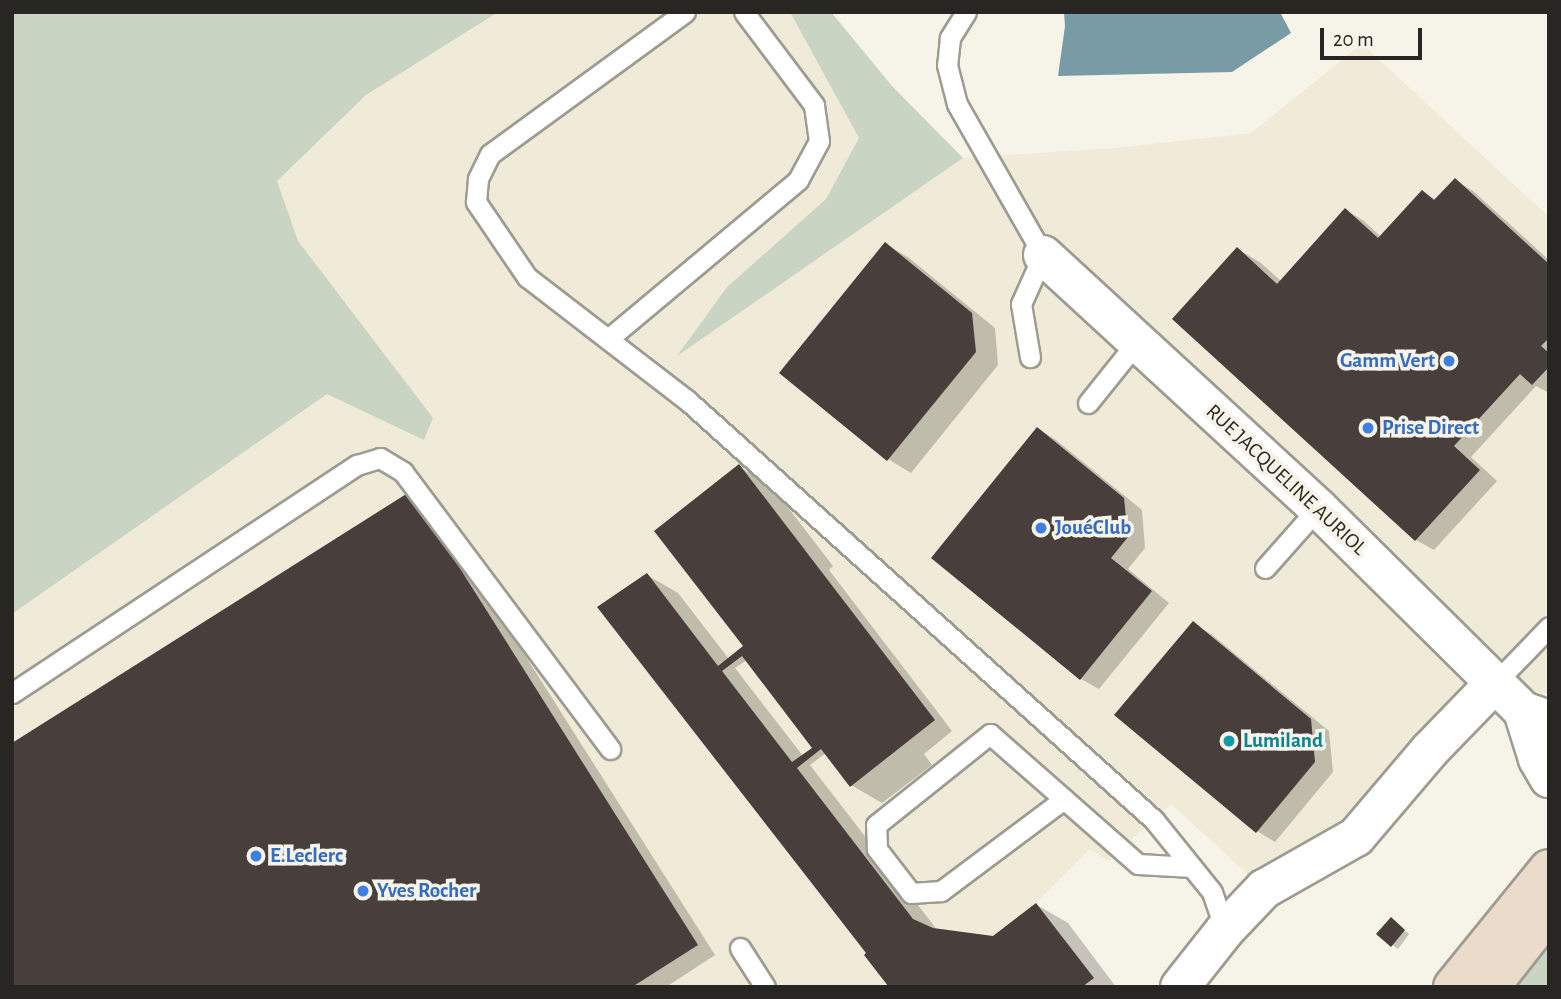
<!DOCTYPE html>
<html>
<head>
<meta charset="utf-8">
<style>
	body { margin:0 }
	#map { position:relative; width:1561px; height:999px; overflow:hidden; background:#f6f3e8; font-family:"Alegreya Sans",sans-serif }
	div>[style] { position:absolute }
	.built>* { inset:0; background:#f0ebd8 }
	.green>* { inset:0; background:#c9d4c3 }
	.water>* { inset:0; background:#789ba5 }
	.shadow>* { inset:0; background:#0003 }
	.building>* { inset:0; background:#483e3b }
	.roads { filter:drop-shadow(2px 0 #9e9b91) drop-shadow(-2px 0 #9e9b91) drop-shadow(0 2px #9e9b91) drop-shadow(0 -2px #9e9b91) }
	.service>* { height:19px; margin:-9.5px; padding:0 9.5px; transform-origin:9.5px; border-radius:9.5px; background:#fff }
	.minor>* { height:38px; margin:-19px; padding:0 19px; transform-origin:19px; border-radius:19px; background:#fff }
	.secondary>* { height:38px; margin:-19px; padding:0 19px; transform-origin:19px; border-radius:19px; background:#eadbcb }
	.dots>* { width:19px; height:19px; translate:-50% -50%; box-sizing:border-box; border:4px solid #f6f3e8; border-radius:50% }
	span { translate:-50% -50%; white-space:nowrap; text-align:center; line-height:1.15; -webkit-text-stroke:7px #f6f3e8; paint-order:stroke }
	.shop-label { font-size:21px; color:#366cbe; font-weight:700 }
	.right { translate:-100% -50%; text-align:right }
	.left { translate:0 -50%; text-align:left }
	.street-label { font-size:21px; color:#282622 }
	.culture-label { font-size:21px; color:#0d838f; font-weight:700 }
	.frame { position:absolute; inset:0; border:14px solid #282622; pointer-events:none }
	.scale { position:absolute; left:1320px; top:28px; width:102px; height:32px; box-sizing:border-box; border:4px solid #282622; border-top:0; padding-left:9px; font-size:21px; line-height:24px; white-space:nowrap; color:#282622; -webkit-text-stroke:5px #f6f3e8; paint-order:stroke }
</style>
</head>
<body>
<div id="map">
	<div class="built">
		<div style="clip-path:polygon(356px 12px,790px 12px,859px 138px,826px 199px,727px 287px,679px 354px,963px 158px,1115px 148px,1251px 133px,1362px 44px,1549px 217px,1549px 695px,1543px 693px,1523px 711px,1496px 683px,1430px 750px,1264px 889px,1171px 804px,1108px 861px,1090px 849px,1036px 903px,928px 987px,12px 987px,12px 614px,327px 394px,186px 177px)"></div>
	</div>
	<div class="green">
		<div style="clip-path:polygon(12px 12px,498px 12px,366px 95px,277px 181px,298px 241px,433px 418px,424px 440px,327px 394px,12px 614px)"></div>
		<div style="clip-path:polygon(790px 12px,831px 12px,892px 86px,963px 158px,677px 356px,727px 287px,826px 199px,859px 138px)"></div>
		<div style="clip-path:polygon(1549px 934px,1549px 987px,1505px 987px)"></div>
	</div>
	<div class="water">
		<div style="clip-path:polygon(1064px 12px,1280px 12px,1291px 33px,1232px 72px,1058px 76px,1065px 26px)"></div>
	</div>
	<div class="shadow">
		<div style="clip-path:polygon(1455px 180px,1473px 191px,1549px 260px,1549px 393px,1536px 386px,1471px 457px,1497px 481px,1434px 550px,1416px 540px,1174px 319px,1238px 249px,1261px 263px,1281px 281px,1346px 210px,1364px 221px,1381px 237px,1422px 192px,1437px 200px)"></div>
		<div style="clip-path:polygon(886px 244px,909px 258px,995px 328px,998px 365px,911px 473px,888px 459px)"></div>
		<div style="clip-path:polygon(1038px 429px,1056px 440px,1142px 510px,1145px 548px,1128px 569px,1169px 603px,1099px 689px,1081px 679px,933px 558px)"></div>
		<div style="clip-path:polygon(evenodd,739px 467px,770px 484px,833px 566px,829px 570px,952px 731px,924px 754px,932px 765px,882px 803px,851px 785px,826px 753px,810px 765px,938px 931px,994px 938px,1037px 905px,1068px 923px,1116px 987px,889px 985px,647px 575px,678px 593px,729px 659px,745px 647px,739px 467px,747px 660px,814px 748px,803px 756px,735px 668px,747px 660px)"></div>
		<div style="clip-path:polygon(429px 504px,715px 955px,666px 987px,12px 987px)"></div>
		<div style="clip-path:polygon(1193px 624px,1211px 634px,1329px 731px,1333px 772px,1275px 842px,1257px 831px)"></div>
		<div style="clip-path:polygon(1391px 919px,1409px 934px,1398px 949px,1392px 945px)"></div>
	</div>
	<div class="building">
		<div style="clip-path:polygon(1455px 178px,1549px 264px,1549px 338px,1541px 346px,1549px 353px,1549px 367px,1532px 385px,1520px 374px,1454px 446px,1480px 470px,1415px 541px,1172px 319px,1237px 247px,1277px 284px,1345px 208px,1378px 238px,1422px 190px,1434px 200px)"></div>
		<div style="clip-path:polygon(885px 242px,972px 313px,976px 352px,887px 461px,779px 373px)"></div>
		<div style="clip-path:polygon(1037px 427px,1124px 498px,1128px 537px,1111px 558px,1152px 591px,1080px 680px,931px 558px)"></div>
		<div style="clip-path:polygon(evenodd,739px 464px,935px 720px,850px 787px,821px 749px,797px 768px,913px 919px,933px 928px,993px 936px,1036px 903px,1094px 978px,1082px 987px,888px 986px,864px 955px,866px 953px,597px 607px,647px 573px,718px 666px,743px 646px,654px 531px,739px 464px,742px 656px,812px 748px,792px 762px,722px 671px,742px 656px)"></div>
		<div style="clip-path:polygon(411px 491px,698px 945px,632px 987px,12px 987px,12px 743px)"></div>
		<div style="clip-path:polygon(1193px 621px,1311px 719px,1315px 762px,1256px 833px,1114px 715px)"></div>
		<div style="clip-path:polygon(1391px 917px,1405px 930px,1391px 947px,1376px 934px)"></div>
	</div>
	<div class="roads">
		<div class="service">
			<div style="left:685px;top:12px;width:241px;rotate:143.9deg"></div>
			<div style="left:490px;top:154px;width:28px;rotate:116deg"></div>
			<div style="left:478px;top:179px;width:23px;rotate:95deg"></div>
			<div style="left:476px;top:202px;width:91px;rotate:55.8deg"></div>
			<div style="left:527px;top:277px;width:203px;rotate:37.6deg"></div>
			<div style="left:688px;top:401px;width:627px;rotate:41.96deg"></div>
			<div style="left:1154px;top:820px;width:92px;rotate:51.1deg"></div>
			<div style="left:1212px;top:892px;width:40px;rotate:71.1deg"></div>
			<div style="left:966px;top:12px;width:31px;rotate:122deg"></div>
			<div style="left:950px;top:38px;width:27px;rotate:96deg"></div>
			<div style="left:947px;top:65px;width:40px;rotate:75.6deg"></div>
			<div style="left:957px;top:104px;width:174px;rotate:60.3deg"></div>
			<div style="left:1043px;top:255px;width:54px;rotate:114.2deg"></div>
			<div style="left:1021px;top:304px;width:54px;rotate:80.4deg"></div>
			<div style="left:608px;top:339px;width:248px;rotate:-39.9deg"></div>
			<div style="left:798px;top:180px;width:44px;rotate:-61.7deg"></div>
			<div style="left:819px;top:141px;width:36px;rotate:-98deg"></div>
			<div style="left:814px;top:105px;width:116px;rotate:-127deg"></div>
			<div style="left:1088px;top:403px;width:77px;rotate:-51.3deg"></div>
			<div style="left:1265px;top:568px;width:80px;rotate:-48.5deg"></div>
			<div style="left:1495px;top:683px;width:78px;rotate:-46deg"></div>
			<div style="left:12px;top:693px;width:414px;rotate:-33.5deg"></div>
			<div style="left:357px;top:465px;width:24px;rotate:-17deg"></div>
			<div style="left:380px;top:458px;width:27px;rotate:31deg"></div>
			<div style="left:403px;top:472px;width:346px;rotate:53.2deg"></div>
			<div style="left:1064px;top:799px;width:154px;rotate:143.2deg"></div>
			<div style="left:941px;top:891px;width:30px;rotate:176deg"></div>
			<div style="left:911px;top:893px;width:56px;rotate:-127.7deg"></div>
			<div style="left:877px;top:849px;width:24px;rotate:-92deg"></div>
			<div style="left:876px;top:825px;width:146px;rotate:-38.6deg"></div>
			<div style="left:990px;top:734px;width:197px;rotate:41.3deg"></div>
			<div style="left:1138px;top:864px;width:54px;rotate:3.2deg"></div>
			<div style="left:740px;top:948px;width:46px;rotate:57.3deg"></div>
		</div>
		<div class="minor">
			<div style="left:1043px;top:255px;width:374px;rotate:42.6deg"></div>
			<div style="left:1318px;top:508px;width:289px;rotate:44.7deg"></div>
			<div style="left:1523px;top:711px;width:28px;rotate:19deg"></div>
			<div style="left:1523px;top:711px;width:50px;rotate:72.6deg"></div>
			<div style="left:1538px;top:759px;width:22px;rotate:60deg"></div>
			<div style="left:1180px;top:987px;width:73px;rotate:-51.7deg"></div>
			<div style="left:1225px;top:930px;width:57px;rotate:-46.4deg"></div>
			<div style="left:1264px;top:889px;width:106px;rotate:-29.5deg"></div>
			<div style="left:1356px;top:837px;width:114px;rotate:-49.6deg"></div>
			<div style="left:1430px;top:750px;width:93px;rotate:-45.9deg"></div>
		</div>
		<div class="secondary">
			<div style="left:1453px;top:987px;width:152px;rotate:-50.9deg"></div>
			<div style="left:1490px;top:987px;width:95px;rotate:-51.8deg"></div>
		</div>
	</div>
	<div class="dots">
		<div style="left:1449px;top:361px;background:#3f7fe0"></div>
		<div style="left:1368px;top:428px;background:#3f7fe0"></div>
		<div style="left:1041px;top:528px;background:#3f7fe0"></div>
		<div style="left:1229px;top:741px;background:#0f9aa8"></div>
		<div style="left:256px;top:856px;background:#3f7fe0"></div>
		<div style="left:363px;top:891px;background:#3f7fe0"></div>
	</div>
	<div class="shop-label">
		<span class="right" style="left:1435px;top:361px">Gamm Vert</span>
		<span class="left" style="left:1382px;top:428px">Prise Direct</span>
		<span class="left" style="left:1055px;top:528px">JouéClub</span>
		<span class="left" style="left:270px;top:856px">E.Leclerc</span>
		<span class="left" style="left:377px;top:891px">Yves Rocher</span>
	</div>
	<div class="street-label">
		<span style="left:1286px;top:480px;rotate:43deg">RUE JACQUELINE AURIOL</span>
	</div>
	<div class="culture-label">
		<span class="left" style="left:1243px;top:741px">Lumiland</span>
	</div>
	<div class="frame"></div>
	<div class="scale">20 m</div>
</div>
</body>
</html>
